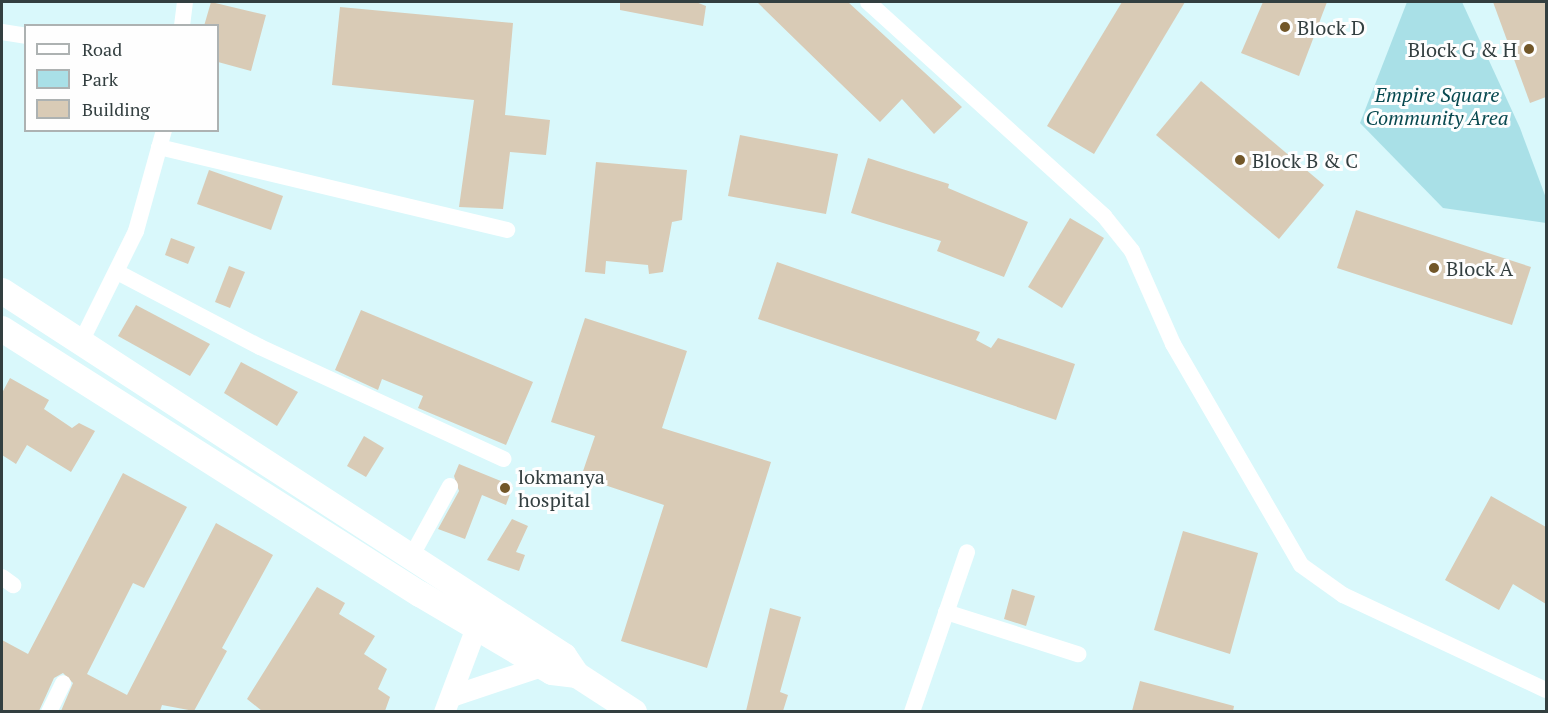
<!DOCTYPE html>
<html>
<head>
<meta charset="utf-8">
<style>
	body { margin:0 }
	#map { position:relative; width:1548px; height:713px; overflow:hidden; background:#d9f8fb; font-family:"PT Serif",serif }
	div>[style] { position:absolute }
	.green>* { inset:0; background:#a9e0e7 }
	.building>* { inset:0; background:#d9cbb6 }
	.minor>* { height:16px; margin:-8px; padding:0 8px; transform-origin:8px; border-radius:8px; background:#fff }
	.tertiary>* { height:21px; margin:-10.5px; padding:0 10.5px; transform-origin:10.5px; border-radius:10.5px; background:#fff }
	.primary>* { height:26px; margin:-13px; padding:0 13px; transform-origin:13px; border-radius:13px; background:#fff }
	.dots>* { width:16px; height:16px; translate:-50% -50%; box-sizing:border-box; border:3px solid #fefefe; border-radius:50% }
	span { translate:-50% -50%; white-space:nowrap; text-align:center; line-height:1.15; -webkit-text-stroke:6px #fefefe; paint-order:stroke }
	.poi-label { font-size:20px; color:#333f40 }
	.left { translate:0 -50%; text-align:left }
	.right { translate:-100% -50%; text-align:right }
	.park-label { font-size:20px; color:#084950; font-style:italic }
	.frame { position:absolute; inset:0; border:3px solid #333f40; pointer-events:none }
	.legend { position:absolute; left:24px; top:24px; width:195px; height:108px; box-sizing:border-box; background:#fefefe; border:2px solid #adb2b2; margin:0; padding:8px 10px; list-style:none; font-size:18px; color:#333f40 }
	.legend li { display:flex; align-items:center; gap:12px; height:30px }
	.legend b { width:30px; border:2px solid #adb2b2 }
</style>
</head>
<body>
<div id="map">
	<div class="green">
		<div style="clip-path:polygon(1407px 2px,1462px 2px,1520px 128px,1546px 198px,1546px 223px,1443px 208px,1360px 123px)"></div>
	</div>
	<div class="building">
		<div style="clip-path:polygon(211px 2px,266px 15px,251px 71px,218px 62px,218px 26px,204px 26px)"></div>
		<div style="clip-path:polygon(620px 2px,696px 2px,706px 6px,703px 26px,620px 10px)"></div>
		<div style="clip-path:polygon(757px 2px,848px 2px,962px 107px,934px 134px,902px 99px,880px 122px)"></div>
		<div style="clip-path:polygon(1122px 2px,1185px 2px,1094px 154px,1047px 126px)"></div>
		<div style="clip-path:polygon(1263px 2px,1327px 2px,1299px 76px,1241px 53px)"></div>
		<div style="clip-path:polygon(1493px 2px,1546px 2px,1546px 97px,1530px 103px)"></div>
		<div style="clip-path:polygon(340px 7px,513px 23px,505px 115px,550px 120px,546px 155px,510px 152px,503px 209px,459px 207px,474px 100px,332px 85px)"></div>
		<div style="clip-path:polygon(1201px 81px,1324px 185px,1279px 239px,1156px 135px)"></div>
		<div style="clip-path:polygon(740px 135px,838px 154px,826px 214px,728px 196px)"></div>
		<div style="clip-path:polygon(868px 158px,949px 184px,948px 188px,1028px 222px,1004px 277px,937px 251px,941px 241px,851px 213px)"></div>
		<div style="clip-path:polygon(596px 162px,687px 170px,682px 220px,672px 222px,663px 272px,649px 274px,648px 265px,606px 261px,605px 274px,585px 272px)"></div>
		<div style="clip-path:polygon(209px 170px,283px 196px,271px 230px,197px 204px)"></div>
		<div style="clip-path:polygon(1356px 210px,1531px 267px,1512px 325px,1337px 268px)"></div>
		<div style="clip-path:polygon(1070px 218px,1104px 238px,1062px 308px,1028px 287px)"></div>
		<div style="clip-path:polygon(171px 238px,195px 247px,188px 264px,165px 255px)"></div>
		<div style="clip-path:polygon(777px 262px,980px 332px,976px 340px,991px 348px,998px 338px,1075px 364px,1056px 420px,758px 319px)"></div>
		<div style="clip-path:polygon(229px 266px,245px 272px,230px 308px,215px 302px)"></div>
		<div style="clip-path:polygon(136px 305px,210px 344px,190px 376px,118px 336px)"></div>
		<div style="clip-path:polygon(361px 310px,533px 382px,506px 445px,418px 408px,423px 396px,382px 379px,378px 390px,335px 370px)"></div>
		<div style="clip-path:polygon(585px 318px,687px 351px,662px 428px,771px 462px,707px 668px,621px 641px,664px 505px,581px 477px,595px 436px,551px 422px)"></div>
		<div style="clip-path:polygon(241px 362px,298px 392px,277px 426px,224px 393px)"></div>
		<div style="clip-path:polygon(10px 378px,49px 400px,44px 409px,72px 428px,79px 423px,95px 431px,71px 472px,27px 445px,16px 464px,2px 455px,2px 393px)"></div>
		<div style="clip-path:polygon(364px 436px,384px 448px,366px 477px,347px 466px)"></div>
		<div style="clip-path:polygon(459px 464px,513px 486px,506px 505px,482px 495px,465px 539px,438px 529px,459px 491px,454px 476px)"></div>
		<div style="clip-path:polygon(123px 473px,187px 507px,144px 588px,133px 583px,87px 674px,127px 695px,216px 523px,273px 555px,222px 648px,227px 651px,194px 711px,162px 705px,160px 711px,61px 711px,73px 683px,63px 673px,54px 678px,39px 711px,2px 711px,2px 640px,28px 654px)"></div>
		<div style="clip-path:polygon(1491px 496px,1546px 527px,1546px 604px,1513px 584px,1499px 610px,1445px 580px)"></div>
		<div style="clip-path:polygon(512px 519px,528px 526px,516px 552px,525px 555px,519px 571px,487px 560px)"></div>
		<div style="clip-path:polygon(1183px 531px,1258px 553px,1230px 654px,1154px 630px)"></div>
		<div style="clip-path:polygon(317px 587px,345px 603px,339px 614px,375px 636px,364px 654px,387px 669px,378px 689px,390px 697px,385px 711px,262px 711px,247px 699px)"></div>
		<div style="clip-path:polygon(1012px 589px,1035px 596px,1026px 626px,1004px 619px)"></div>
		<div style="clip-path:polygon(770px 608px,801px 617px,780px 692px,788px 695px,783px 711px,746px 711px)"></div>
		<div style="clip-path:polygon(1140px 681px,1234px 706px,1233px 711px,1132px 711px)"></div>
	</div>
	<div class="minor">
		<div style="left:868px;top:2px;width:319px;rotate:42.2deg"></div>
		<div style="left:1104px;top:216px;width:45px;rotate:51.3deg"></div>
		<div style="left:1132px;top:251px;width:102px;rotate:66.2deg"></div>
		<div style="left:1173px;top:344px;width:255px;rotate:59.9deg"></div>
		<div style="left:1301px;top:565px;width:52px;rotate:35.5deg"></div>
		<div style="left:1343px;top:595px;width:224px;rotate:25.1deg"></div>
		<div style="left:182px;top:26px;width:24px;rotate:-83deg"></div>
		<div style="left:2px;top:32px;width:24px;rotate:9deg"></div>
		<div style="left:159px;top:147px;width:358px;rotate:13.4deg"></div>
		<div style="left:119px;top:273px;width:159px;rotate:27.7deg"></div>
		<div style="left:260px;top:347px;width:268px;rotate:24.7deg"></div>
		<div style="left:81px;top:342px;width:124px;rotate:-63.6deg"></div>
		<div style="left:136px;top:231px;width:105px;rotate:-74.5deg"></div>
		<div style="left:411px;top:557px;width:81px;rotate:-61.2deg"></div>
		<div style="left:2px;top:577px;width:14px;rotate:36deg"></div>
		<div style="left:946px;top:612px;width:139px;rotate:17.7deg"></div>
		<div style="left:49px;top:712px;width:32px;rotate:-64deg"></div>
		<div style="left:912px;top:712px;width:169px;rotate:-71deg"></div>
	</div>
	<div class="tertiary">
		<div style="left:451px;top:696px;width:95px;rotate:-18.4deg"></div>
		<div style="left:541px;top:666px;width:10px;rotate:-61deg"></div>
		<div style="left:444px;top:712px;width:105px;rotate:-69.3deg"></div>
	</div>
	<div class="primary">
		<div style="left:2px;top:291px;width:670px;rotate:33deg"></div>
		<div style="left:564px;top:656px;width:23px;rotate:56deg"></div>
		<div style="left:577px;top:675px;width:68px;rotate:33deg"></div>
		<div style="left:2px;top:329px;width:495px;rotate:32.4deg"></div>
		<div style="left:420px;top:594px;width:153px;rotate:30.6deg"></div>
		<div style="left:552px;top:672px;width:25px;rotate:7deg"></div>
	</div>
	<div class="dots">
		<div style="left:1285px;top:27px;background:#725729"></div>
		<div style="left:1529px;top:49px;background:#725729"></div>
		<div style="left:1240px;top:160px;background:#725729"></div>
		<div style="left:1434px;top:268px;background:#725729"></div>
		<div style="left:505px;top:488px;background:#725729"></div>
	</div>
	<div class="poi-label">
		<span class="left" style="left:1297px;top:27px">Block D</span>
		<span class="right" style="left:1517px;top:49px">Block G &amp; H</span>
		<span class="left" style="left:1252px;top:160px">Block B &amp; C</span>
		<span class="left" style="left:1446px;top:268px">Block A</span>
		<span class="left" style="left:518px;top:488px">lokmanya<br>hospital</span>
	</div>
	<div class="park-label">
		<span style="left:1437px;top:106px">Empire Square<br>Community Area</span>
	</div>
	<div class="frame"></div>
	<ul class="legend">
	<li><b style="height:8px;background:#fff"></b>Road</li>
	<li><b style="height:16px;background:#a9e0e7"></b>Park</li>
	<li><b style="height:16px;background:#d9cbb6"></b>Building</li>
	</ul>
</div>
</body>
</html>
